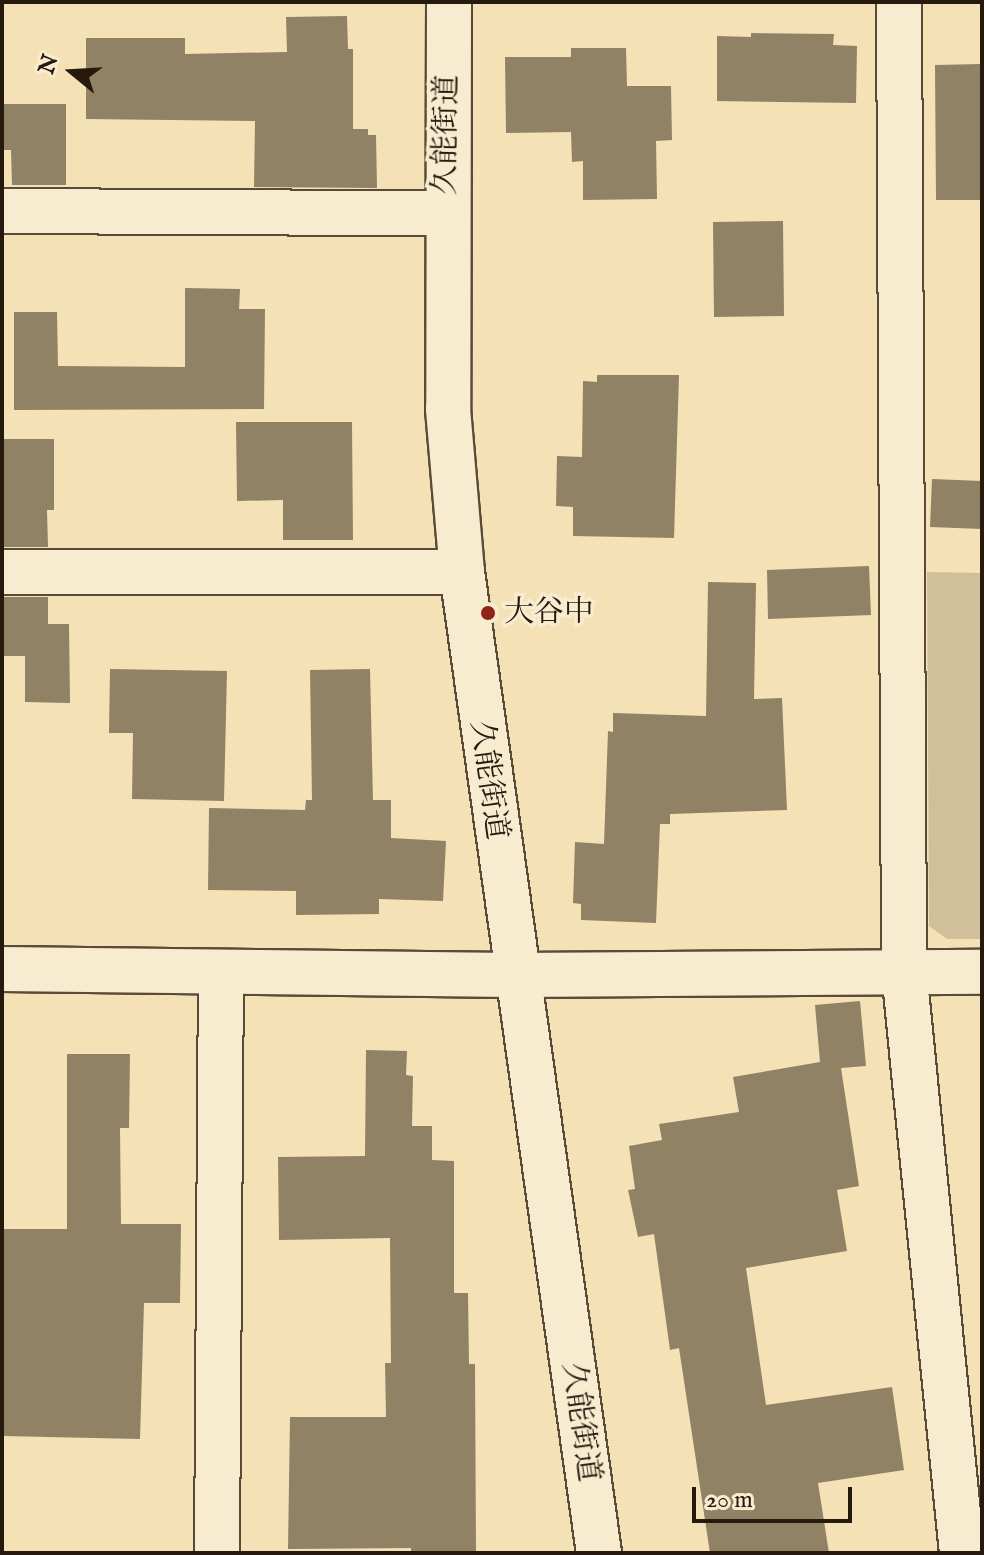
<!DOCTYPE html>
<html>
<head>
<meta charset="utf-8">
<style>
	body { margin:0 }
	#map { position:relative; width:984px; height:1555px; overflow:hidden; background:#f4e1b6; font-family:"IM FELL English","Noto Serif JP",serif }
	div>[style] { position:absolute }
	.green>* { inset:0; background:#d1bf99 }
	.building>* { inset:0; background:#918165 }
	.roads { filter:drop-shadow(2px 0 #5a4b38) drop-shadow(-2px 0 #5a4b38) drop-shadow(0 2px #5a4b38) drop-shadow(0 -2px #5a4b38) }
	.minor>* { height:44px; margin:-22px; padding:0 22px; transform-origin:22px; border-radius:22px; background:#f8ecd0 }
	.dots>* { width:22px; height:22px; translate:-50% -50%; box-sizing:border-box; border:4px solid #f8ecd0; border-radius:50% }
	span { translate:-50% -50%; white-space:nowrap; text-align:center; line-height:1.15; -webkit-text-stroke:7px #f8ecd0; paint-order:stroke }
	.street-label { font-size:30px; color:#26190e }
	.poi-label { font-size:30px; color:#26190e }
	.left { translate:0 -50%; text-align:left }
	.frame { position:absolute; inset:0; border:4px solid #26190e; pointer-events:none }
	.north { position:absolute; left:32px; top:32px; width:80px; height:80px; -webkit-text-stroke:6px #f8ecd0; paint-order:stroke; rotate:288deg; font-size:22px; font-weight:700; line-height:32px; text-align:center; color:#26190e }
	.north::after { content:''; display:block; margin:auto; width:28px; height:36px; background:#26190e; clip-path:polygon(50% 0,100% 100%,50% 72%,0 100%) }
	.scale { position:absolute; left:692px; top:1487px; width:160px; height:36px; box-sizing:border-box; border:4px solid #26190e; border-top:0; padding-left:10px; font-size:24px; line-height:28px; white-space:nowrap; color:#26190e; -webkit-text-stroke:6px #f8ecd0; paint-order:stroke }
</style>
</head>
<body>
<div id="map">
	<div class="green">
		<div style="clip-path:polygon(927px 572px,982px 573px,982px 939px,947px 939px,929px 926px)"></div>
	</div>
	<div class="building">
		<div style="clip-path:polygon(347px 16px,348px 49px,353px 49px,353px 129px,368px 129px,368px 135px,376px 135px,377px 188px,254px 187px,255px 121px,86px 119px,86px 38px,185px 38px,185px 54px,287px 52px,286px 17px)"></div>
		<div style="clip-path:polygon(751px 33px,834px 34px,833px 45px,857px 46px,856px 103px,717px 101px,717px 36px,751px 37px)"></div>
		<div style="clip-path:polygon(571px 48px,626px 48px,627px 86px,671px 86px,672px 140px,656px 141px,657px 199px,583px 200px,583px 161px,572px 162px,571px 132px,506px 133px,505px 57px,571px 57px)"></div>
		<div style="clip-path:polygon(982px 64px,982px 200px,936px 200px,935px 65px)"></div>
		<div style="clip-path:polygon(2px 104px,66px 104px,66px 185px,12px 185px,11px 150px,2px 150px)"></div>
		<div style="clip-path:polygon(783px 221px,784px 316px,714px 317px,713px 222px)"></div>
		<div style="clip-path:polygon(185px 288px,240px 289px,239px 309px,265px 309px,264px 409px,14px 410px,14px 312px,57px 312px,58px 366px,185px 367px)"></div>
		<div style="clip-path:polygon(597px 375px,679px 375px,674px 538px,573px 536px,573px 507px,556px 506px,557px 456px,582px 457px,583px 381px,597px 382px)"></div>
		<div style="clip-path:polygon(236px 422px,352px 422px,353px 540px,283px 540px,283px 500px,237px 501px)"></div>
		<div style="clip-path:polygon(2px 439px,54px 439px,54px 510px,47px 510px,48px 547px,2px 547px)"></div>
		<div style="clip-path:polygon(932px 479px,982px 481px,982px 529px,930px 527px)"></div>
		<div style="clip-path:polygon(869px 566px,871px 615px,768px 619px,767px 570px)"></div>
		<div style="clip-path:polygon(708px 582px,756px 583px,754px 699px,782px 698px,787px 810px,670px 814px,670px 824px,660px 824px,656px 923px,581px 920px,581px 904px,573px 903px,575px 842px,604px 844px,608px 731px,613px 732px,613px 713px,706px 716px)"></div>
		<div style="clip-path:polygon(2px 597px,48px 597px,48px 624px,69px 624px,70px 703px,25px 702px,25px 656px,2px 656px)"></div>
		<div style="clip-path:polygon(110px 669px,227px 671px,224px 801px,132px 799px,133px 733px,109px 733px)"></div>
		<div style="clip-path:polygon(370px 669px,373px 800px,391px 800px,391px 838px,446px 841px,443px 901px,379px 899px,379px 914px,296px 915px,296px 891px,208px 890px,209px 808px,305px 810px,306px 800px,312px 800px,310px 670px)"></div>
		<div style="clip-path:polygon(860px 1001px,866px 1066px,841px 1068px,859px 1186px,837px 1190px,847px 1251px,746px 1268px,766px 1405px,892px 1387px,904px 1470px,818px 1483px,829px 1553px,710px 1553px,679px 1348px,670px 1350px,654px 1234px,638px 1237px,628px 1190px,635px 1189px,629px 1146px,662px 1140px,659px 1124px,739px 1112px,733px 1077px,820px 1062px,815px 1005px)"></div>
		<div style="clip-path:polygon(366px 1050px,407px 1051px,406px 1075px,413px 1076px,412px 1126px,432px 1126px,432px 1160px,454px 1161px,454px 1293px,468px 1293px,469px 1364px,475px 1364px,476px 1553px,411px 1553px,411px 1548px,288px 1549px,290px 1417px,386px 1417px,385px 1363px,391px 1363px,390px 1238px,279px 1240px,278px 1157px,365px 1156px)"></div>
		<div style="clip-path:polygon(67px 1054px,130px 1054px,129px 1128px,120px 1128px,121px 1224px,181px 1224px,180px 1303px,144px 1303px,140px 1439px,2px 1436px,2px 1229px,67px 1229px)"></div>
	</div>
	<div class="roads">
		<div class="minor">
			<div style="left:449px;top:2px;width:407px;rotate:90.1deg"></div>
			<div style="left:448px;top:409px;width:164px;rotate:85.1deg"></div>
			<div style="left:462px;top:572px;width:991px;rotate:82.05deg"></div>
			<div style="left:899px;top:2px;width:969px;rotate:89.7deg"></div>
			<div style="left:904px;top:971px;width:585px;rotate:84.31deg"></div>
			<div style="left:2px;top:211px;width:444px;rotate:0.3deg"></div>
			<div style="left:2px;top:572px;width:460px"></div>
			<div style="left:2px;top:969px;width:514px;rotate:0.67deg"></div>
			<div style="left:516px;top:975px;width:466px;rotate:-0.4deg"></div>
			<div style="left:217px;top:1553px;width:581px;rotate:-89.61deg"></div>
		</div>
	</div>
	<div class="dots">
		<div style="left:488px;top:613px;background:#8f2418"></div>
	</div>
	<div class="street-label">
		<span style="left:447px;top:135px;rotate:-89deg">久能街道</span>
		<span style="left:488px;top:780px;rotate:82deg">久能街道</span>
		<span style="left:580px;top:1422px;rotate:82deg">久能街道</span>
	</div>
	<div class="poi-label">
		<span class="left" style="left:504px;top:613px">大谷中</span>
	</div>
	<div class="frame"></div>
	<div class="north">N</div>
	<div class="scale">20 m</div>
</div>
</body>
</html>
